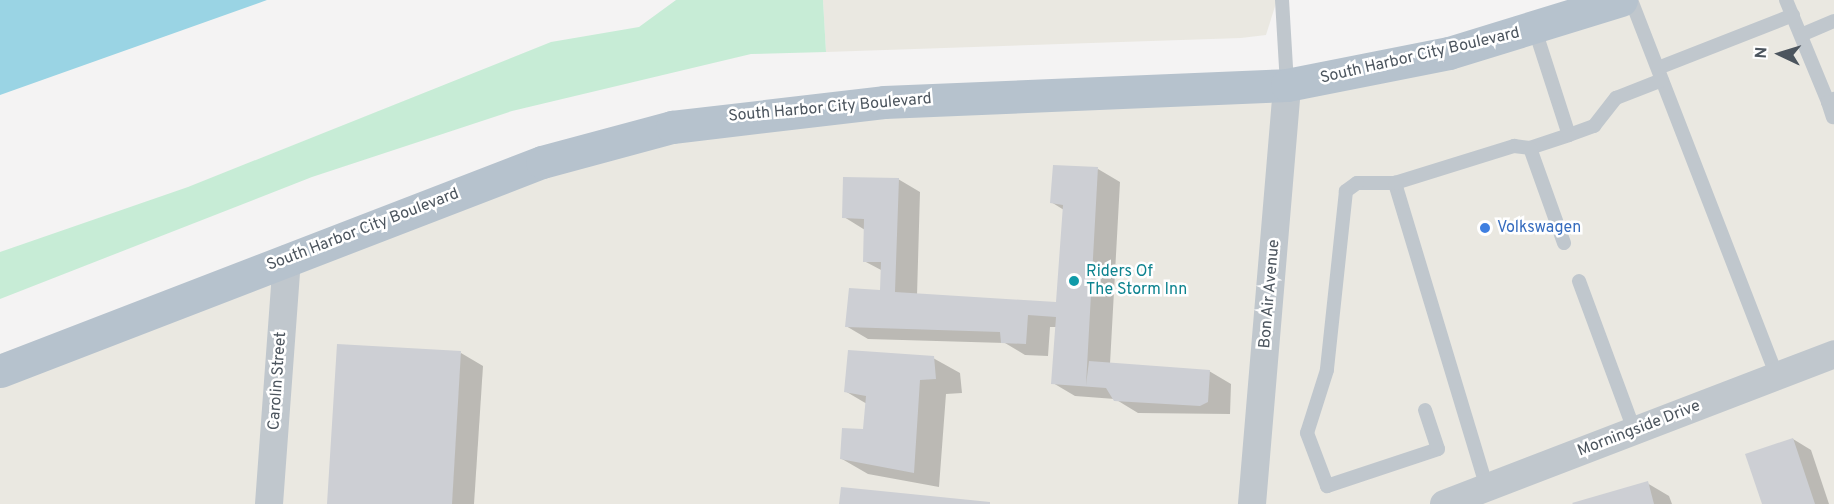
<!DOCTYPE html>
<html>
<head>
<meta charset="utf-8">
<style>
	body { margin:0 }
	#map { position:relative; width:1834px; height:504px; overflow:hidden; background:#f4f3f3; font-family:Overpass,sans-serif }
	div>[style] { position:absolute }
	.commercial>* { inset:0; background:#eae8e1 }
	.green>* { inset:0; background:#c7ecd6 }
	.water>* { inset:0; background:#9ad4e4 }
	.shadow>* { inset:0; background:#0003 }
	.building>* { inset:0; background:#cdcfd4 }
	.lane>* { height:14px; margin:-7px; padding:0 7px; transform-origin:7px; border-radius:7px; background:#c0c7cd }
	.street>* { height:28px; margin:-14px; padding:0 14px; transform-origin:14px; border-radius:14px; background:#c0c7cd }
	.primary>* { height:33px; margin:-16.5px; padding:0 16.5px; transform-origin:16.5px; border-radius:16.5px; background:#b6c2cd }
	.dots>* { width:16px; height:16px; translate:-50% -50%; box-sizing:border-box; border:3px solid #fff; border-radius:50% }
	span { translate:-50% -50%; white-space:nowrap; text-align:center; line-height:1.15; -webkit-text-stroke:5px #fff; paint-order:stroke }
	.street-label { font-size:16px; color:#4c555e }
	.shop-label { font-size:16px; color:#366cbe }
	.left { translate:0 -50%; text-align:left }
	.culture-label { font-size:16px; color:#0d838f }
	.north { position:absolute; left:1750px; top:24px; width:60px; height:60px; -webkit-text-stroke:4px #fff; paint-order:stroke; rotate:274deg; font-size:16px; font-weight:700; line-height:24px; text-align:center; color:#4c555e }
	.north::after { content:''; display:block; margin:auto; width:21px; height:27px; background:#4c555e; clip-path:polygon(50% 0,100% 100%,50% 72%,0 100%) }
</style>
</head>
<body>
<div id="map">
	<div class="commercial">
		<div style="clip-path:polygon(823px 0,1277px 0,1266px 35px,1241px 38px,826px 52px)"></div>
		<div style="clip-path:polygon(1578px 0,1834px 0,1834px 504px,0 504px,0 354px,619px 129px,1284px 74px,1516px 26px)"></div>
	</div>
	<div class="green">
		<div style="clip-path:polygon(676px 0,823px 0,826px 52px,751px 54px,512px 111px,312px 177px,0 299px,0 252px,188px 187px,551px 42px,639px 27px)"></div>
	</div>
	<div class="water">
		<div style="clip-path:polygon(0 0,267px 0,0 95px)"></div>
	</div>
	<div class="shadow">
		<div style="clip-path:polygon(1098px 169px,1120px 182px,1110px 364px,1209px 371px,1231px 384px,1230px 414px,1138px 413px,1115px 399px,1075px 396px,1053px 383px,1056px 327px,1050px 327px,1048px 356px,1025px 355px,1005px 343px,868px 339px,846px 326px,882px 292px,883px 271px,864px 261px,865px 230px,844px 217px,898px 179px,920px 192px,917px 296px,1057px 303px,1064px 210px,1051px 202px)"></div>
		<div style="clip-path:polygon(461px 353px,483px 366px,474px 504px,329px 504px)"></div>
		<div style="clip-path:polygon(933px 358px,960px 373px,962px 393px,946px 394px,939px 487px,868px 474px,842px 459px,864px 431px,867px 404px,845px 391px)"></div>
		<div style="clip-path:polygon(1793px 439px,1811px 450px,1829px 504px,1764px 504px)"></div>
		<div style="clip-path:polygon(1647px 483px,1669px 496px,1672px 504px,1576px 504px)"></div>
	</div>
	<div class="building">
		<div style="clip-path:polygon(1053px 165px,1098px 167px,1086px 385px,1089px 361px,1210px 370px,1208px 402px,1200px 406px,1114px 401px,1106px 388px,1051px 384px,1056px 317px,1028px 315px,1026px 344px,1001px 343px,1000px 332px,845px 327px,849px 288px,880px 290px,881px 262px,863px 262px,864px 219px,842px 218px,843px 177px,899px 178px,895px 292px,1056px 302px,1063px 205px,1050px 203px)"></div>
		<div style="clip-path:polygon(337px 344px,461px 351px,452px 504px,327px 504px)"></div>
		<div style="clip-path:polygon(848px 350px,934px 356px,936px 379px,920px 380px,914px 473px,840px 459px,842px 428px,863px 429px,866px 396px,844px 392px)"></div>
		<div style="clip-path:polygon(1793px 438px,1815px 504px,1762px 504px,1745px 454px)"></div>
		<div style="clip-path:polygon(1648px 481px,1654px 504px,1573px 504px,1572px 503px)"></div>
		<div style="clip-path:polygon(841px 487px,990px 502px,990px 504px,839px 504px)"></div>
	</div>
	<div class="lane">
		<div style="left:1282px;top:0;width:85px;rotate:86.6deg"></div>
		<div style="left:1631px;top:0;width:403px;rotate:68.8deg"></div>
		<div style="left:1786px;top:0;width:110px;rotate:67.6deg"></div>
		<div style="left:1828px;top:102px;width:7px;rotate:-27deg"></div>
		<div style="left:1535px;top:30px;width:110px;rotate:72.1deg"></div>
		<div style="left:1569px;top:135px;width:41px;rotate:161.6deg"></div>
		<div style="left:1530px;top:148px;width:101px;rotate:70.3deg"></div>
		<div style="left:1801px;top:35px;width:36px;rotate:-23deg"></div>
		<div style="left:1658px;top:68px;width:145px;rotate:-21.4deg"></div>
		<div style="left:1828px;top:102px;width:16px;rotate:72deg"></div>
		<div style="left:1569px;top:135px;width:27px;rotate:-20deg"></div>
		<div style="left:1594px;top:126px;width:36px;rotate:-52deg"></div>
		<div style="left:1616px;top:98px;width:49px;rotate:-21.4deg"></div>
		<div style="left:1395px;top:183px;width:38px;rotate:180deg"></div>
		<div style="left:1357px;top:183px;width:14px;rotate:144deg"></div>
		<div style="left:1346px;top:191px;width:180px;rotate:96.1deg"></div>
		<div style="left:1327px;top:370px;width:66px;rotate:107.6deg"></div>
		<div style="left:1307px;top:433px;width:57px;rotate:69.3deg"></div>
		<div style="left:1327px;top:486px;width:117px;rotate:-18.4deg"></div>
		<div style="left:1438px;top:449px;width:41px;rotate:-108.4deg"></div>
		<div style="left:1579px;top:281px;width:159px;rotate:69.7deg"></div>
		<div style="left:1487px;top:488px;width:319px;rotate:-106.8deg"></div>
		<div style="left:1395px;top:183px;width:125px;rotate:-17.3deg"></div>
		<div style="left:1514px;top:146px;width:16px;rotate:7deg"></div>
	</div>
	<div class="street">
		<div style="left:269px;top:504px;width:246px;rotate:-85.8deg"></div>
		<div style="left:1252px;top:504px;width:420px;rotate:-85.2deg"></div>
		<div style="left:1444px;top:504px;width:418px;rotate:-21deg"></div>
	</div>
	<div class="primary">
		<div style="left:0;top:371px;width:581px;rotate:-21.09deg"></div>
		<div style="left:542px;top:162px;width:135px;rotate:-15.1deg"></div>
		<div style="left:672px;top:127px;width:213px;rotate:-6.7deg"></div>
		<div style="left:884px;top:102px;width:403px;rotate:-2.4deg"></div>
		<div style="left:1287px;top:85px;width:165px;rotate:-11.2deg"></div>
		<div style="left:1449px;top:53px;width:180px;rotate:-17.1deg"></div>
	</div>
	<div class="dots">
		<div style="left:1485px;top:228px;background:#3f7fe0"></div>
		<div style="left:1074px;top:281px;background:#0f9aa8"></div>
	</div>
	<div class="street-label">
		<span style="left:1420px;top:56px;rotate:-13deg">South Harbor City Boulevard</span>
		<span style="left:830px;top:108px;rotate:-5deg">South Harbor City Boulevard</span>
		<span style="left:363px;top:230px;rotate:-21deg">South Harbor City Boulevard</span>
		<span style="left:1270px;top:294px;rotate:-85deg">Bon Air Avenue</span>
		<span style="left:278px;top:381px;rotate:-86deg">Carolin Street</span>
		<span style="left:1639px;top:429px;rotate:-21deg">Morningside Drive</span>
	</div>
	<div class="shop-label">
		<span class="left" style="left:1497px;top:228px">Volkswagen</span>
	</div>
	<div class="culture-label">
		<span class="left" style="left:1086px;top:281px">Riders Of<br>The Storm Inn</span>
	</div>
	<div class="north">N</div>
</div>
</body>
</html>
